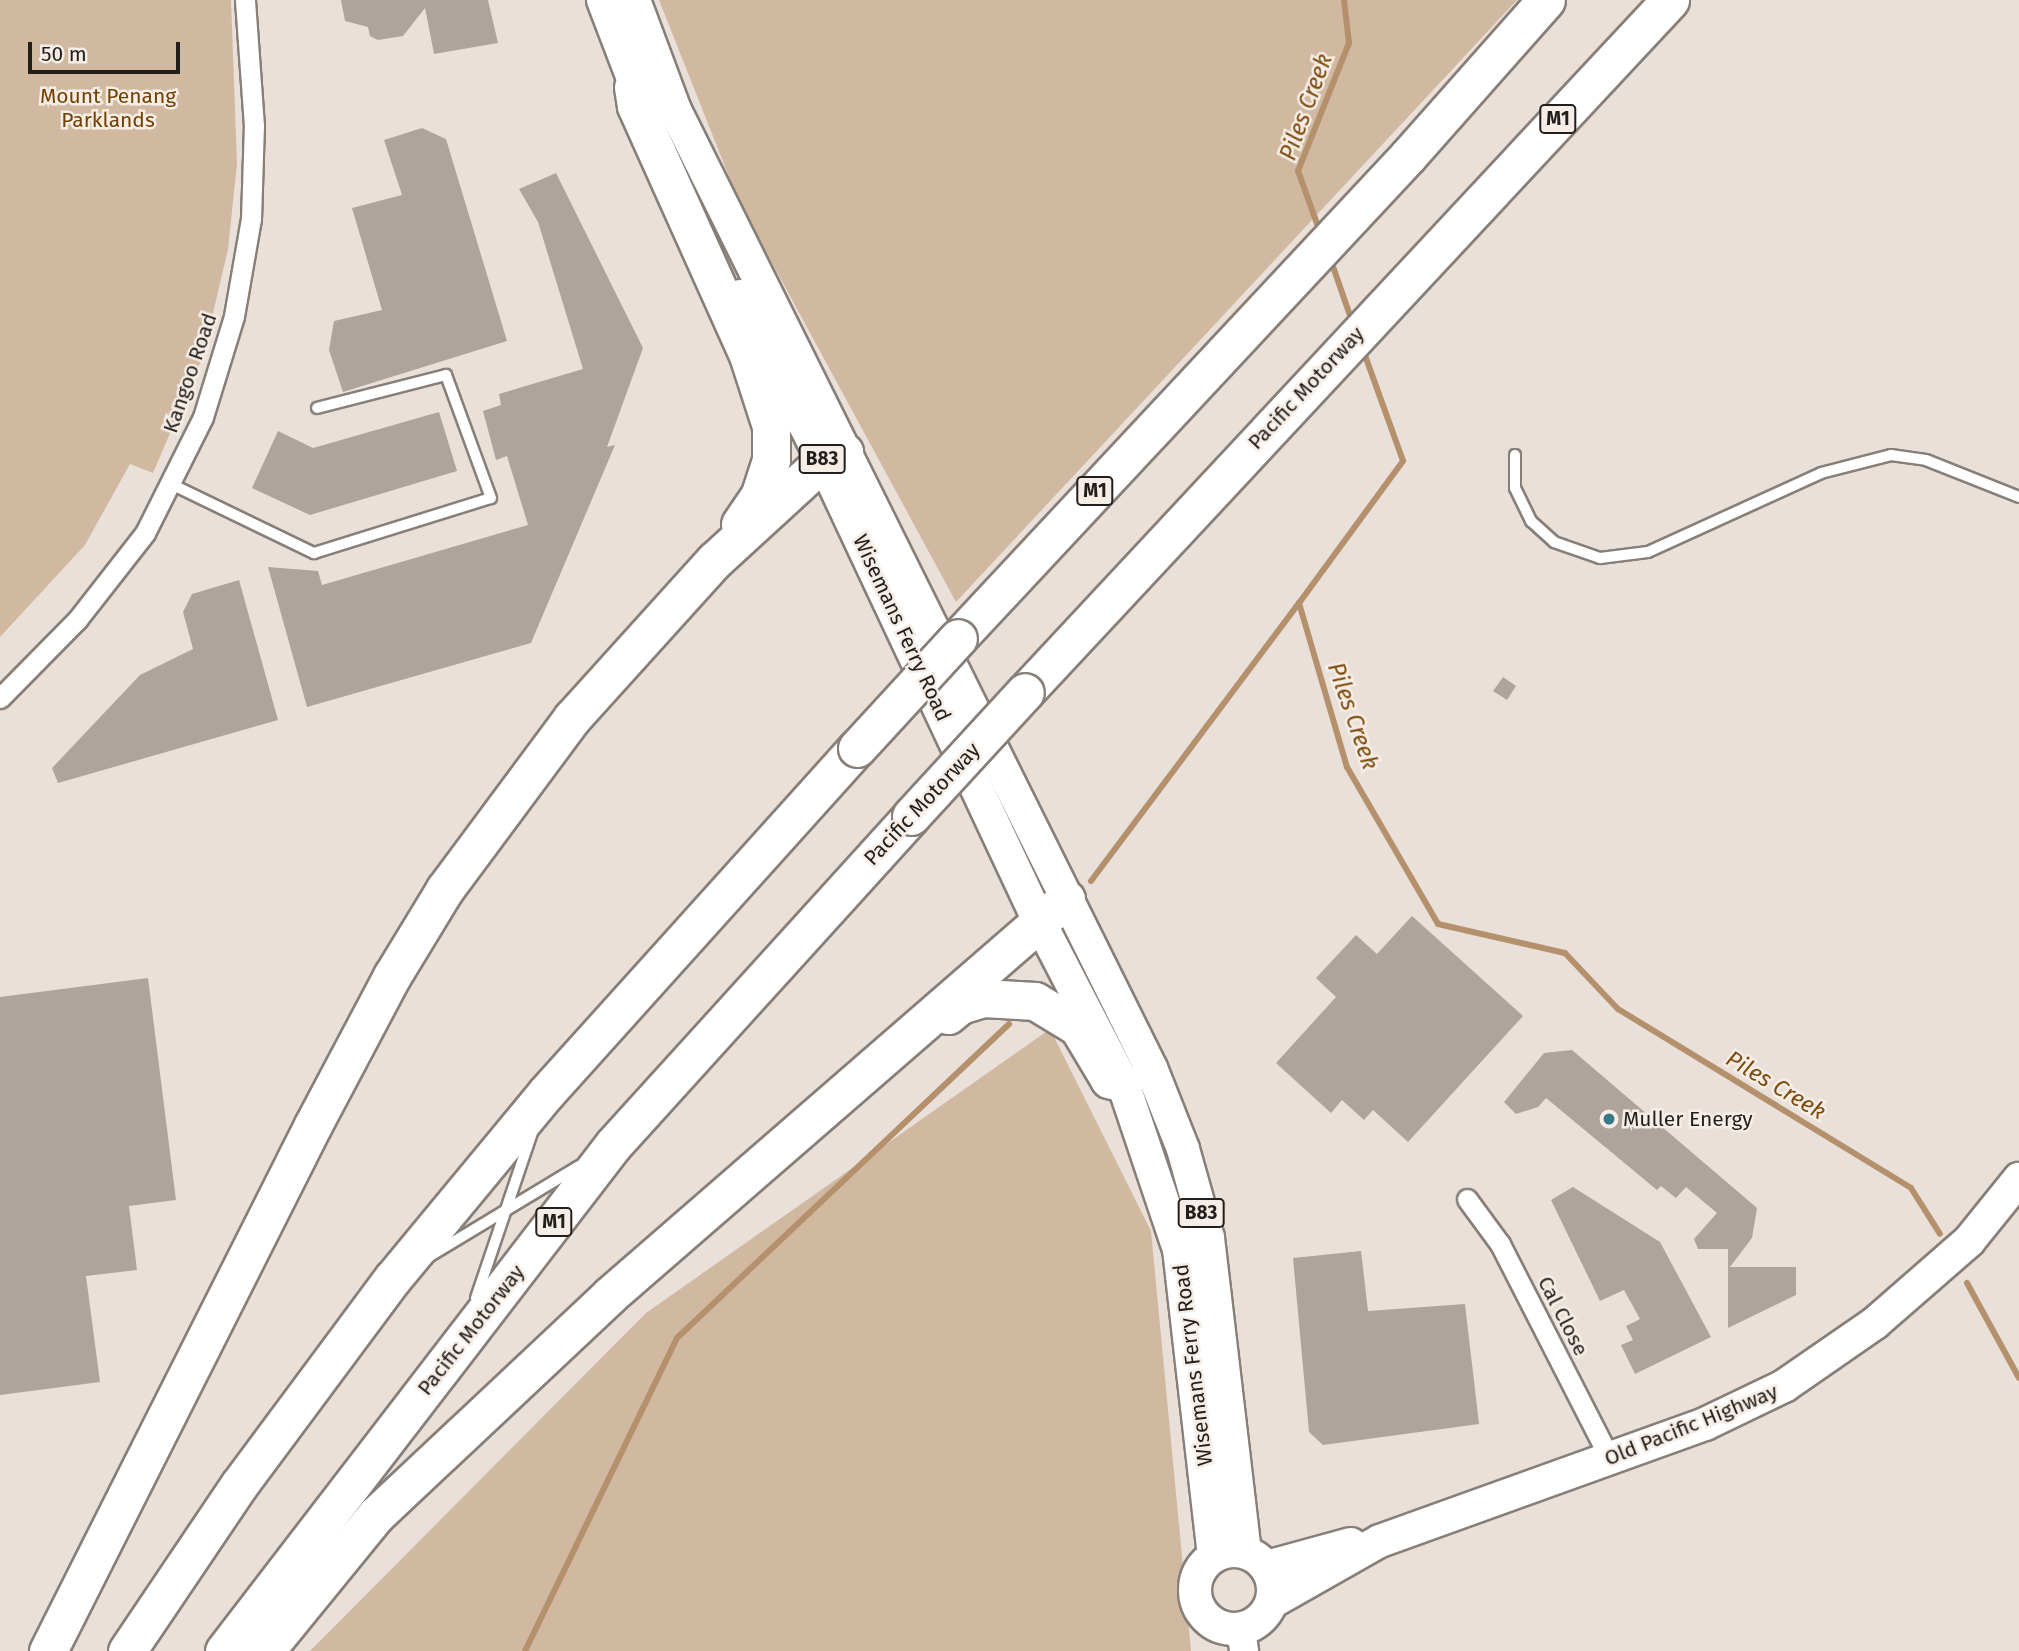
<!DOCTYPE html>
<html>
<head>
<meta charset="utf-8">
<style>
	body { margin:0 }
	#map { position:relative; width:2019px; height:1651px; overflow:hidden; background:#e9e1d9; font-family:"Fira Sans",sans-serif }
	div>[style] { position:absolute }
	.green>* { inset:0; background:#d1b8a0 }
	.stream>* { height:6px; margin:-3px; padding:0 3px; transform-origin:3px; border-radius:3px; background:#b5906c }
	.building>* { inset:0; background:#ada59d }
	.roads { filter:drop-shadow(2px 0 #877f78) drop-shadow(-2px 0 #877f78) drop-shadow(0 2px #877f78) drop-shadow(0 -2px #877f78) }
	.lane>* { height:10px; margin:-5px; padding:0 5px; transform-origin:5px; border-radius:5px; background:#fff }
	.street>* { height:19px; margin:-9.5px; padding:0 9.5px; transform-origin:9.5px; border-radius:9.5px; background:#fff }
	.secondary>* { height:28px; margin:-14px; padding:0 14px; transform-origin:14px; border-radius:14px; background:#fff }
	.primary>* { height:32px; margin:-16px; padding:0 16px; transform-origin:16px; border-radius:16px; background:#fff }
	.primary>.ring { margin:-16px; padding:0; box-sizing:content-box; background:none; border:32px solid #fff; border-radius:50% }
	.highway>* { height:37px; margin:-18.5px; padding:0 18.5px; transform-origin:18.5px; border-radius:18.5px; background:#fff }
	.bridges { filter:drop-shadow(2px 0 #877f78) drop-shadow(-2px 0 #877f78) drop-shadow(0 2px #877f78) drop-shadow(0 -2px #877f78) }
	.highway-bridge>* { height:37px; margin:-18.5px; padding:0 18.5px; transform-origin:18.5px; border-radius:18.5px; background:#fff }
	.dots>* { width:19px; height:19px; translate:-50% -50%; box-sizing:border-box; border:4px solid #f6eee6; border-radius:50% }
	span { translate:-50% -50%; white-space:nowrap; text-align:center; line-height:1.15; -webkit-text-stroke:5px #f6eee6; paint-order:stroke }
	.shield-label span { padding:2px 5px; background:#f6eee6; border:2px solid; border-radius:5px; -webkit-text-stroke-width:0 }
	.shield-label { font-size:19px; color:#211e1b; font-weight:700 }
	.park-label { font-size:21px; color:#724100 }
	.street-label { font-size:21px; color:#211e1b }
	.poi-label { font-size:21px; color:#211e1b }
	.left { translate:0 -50%; text-align:left }
	.water-label { font-size:23px; color:#7c4b0d; font-style:italic }
	.scale { position:absolute; left:28px; top:42px; width:152px; height:32px; box-sizing:border-box; border:4px solid #211e1b; border-top:0; padding-left:9px; font-size:21px; line-height:24px; white-space:nowrap; color:#211e1b; -webkit-text-stroke:5px #f6eee6; paint-order:stroke }
</style>
</head>
<body>
<div id="map">
	<div class="green">
		<div style="clip-path:polygon(0 0,231px 0,237px 164px,228px 249px,203px 356px,153px 473px,130px 464px,85px 545px,0 637px)"></div>
		<div style="clip-path:polygon(659px 0,1517px 0,956px 602px,739px 202px)"></div>
		<div style="clip-path:polygon(1050px 1029px,1151px 1231px,1191px 1651px,310px 1651px,646px 1313px)"></div>
	</div>
	<div class="stream">
		<div style="left:1320px;top:232px;width:65px;rotate:-109.8deg"></div>
		<div style="left:1298px;top:171px;width:138px;rotate:-68.3deg"></div>
		<div style="left:1349px;top:43px;width:43px;rotate:-96.6deg"></div>
		<div style="left:1330px;top:258px;width:67px;rotate:70.8deg"></div>
		<div style="left:1362px;top:347px;width:121px;rotate:70.2deg"></div>
		<div style="left:1403px;top:461px;width:176px;rotate:126.2deg"></div>
		<div style="left:1299px;top:603px;width:171px;rotate:73.7deg"></div>
		<div style="left:1347px;top:767px;width:181px;rotate:59.9deg"></div>
		<div style="left:1438px;top:924px;width:130px;rotate:12.9deg"></div>
		<div style="left:1565px;top:953px;width:77px;rotate:46.6deg"></div>
		<div style="left:1618px;top:1009px;width:343px;rotate:31.4deg"></div>
		<div style="left:1911px;top:1188px;width:54px;rotate:57.8deg"></div>
		<div style="left:1091px;top:881px;width:347px;rotate:-53.2deg"></div>
		<div style="left:1967px;top:1283px;width:108px;rotate:61.3deg"></div>
		<div style="left:525px;top:1651px;width:348px;rotate:-64.1deg"></div>
		<div style="left:677px;top:1338px;width:457px;rotate:-43.4deg"></div>
	</div>
	<div class="building">
		<div style="clip-path:polygon(341px 0,488px 0,498px 43px,434px 54px,425px 8px,403px 36px,378px 40px,370px 36px,368px 27px,345px 21px)"></div>
		<div style="clip-path:polygon(422px 128px,446px 139px,507px 341px,343px 392px,329px 350px,334px 321px,382px 310px,352px 208px,402px 195px,384px 140px)"></div>
		<div style="clip-path:polygon(556px 173px,643px 348px,607px 447px,615px 445px,531px 643px,307px 707px,268px 567px,318px 571px,322px 585px,528px 525px,507px 456px,496px 460px,483px 411px,501px 405px,499px 394px,583px 369px,538px 222px,519px 189px)"></div>
		<div style="clip-path:polygon(439px 412px,457px 471px,310px 515px,252px 488px,278px 431px,313px 448px)"></div>
		<div style="clip-path:polygon(239px 580px,278px 720px,58px 783px,52px 768px,140px 675px,193px 649px,183px 612px,192px 594px)"></div>
		<div style="clip-path:polygon(1503px 677px,1516px 686px,1507px 700px,1493px 691px)"></div>
		<div style="clip-path:polygon(1412px 916px,1523px 1016px,1408px 1142px,1373px 1110px,1364px 1120px,1342px 1100px,1331px 1113px,1276px 1063px,1336px 997px,1316px 978px,1356px 935px,1377px 954px)"></div>
		<div style="clip-path:polygon(148px 978px,176px 1200px,129px 1206px,137px 1270px,86px 1276px,100px 1382px,0 1395px,0 997px)"></div>
		<div style="clip-path:polygon(1572px 1050px,1757px 1208px,1752px 1238px,1730px 1267px,1796px 1267px,1796px 1295px,1728px 1328px,1728px 1249px,1698px 1249px,1694px 1239px,1717px 1213px,1686px 1187px,1676px 1198px,1661px 1186px,1657px 1190px,1546px 1098px,1538px 1107px,1516px 1114px,1504px 1102px,1544px 1053px)"></div>
		<div style="clip-path:polygon(1573px 1187px,1660px 1242px,1711px 1337px,1635px 1374px,1621px 1345px,1633px 1340px,1626px 1326px,1640px 1319px,1624px 1290px,1600px 1301px,1551px 1200px)"></div>
		<div style="clip-path:polygon(1361px 1251px,1368px 1311px,1465px 1304px,1479px 1424px,1323px 1445px,1309px 1432px,1293px 1258px)"></div>
	</div>
	<div class="roads">
		<div class="lane">
			<div style="left:1515px;top:455px;width:33px;rotate:90deg"></div>
			<div style="left:1515px;top:488px;width:37px;rotate:64deg"></div>
			<div style="left:1531px;top:521px;width:31px;rotate:42deg"></div>
			<div style="left:1554px;top:542px;width:49px;rotate:19.2deg"></div>
			<div style="left:1600px;top:558px;width:48px;rotate:-7.1deg"></div>
			<div style="left:1648px;top:552px;width:190px;rotate:-24.5deg"></div>
			<div style="left:1821px;top:473px;width:72px;rotate:-14.4deg"></div>
			<div style="left:1891px;top:455px;width:35px;rotate:8deg"></div>
			<div style="left:1926px;top:460px;width:100px;rotate:21.7deg"></div>
			<div style="left:171px;top:484px;width:159px;rotate:25.8deg"></div>
			<div style="left:314px;top:553px;width:185px;rotate:-17.3deg"></div>
			<div style="left:491px;top:498px;width:131px;rotate:-110.1deg"></div>
			<div style="left:446px;top:375px;width:133px;rotate:165.7deg"></div>
			<div style="left:430px;top:1256px;width:174px;rotate:-31.1deg"></div>
			<div style="left:476px;top:1298px;width:177px;rotate:-71.3deg"></div>
		</div>
		<div class="street">
			<div style="left:0;top:698px;width:110px;rotate:-45.4deg"></div>
			<div style="left:77px;top:620px;width:110px;rotate:-52deg"></div>
			<div style="left:145px;top:533px;width:130px;rotate:-63.4deg"></div>
			<div style="left:203px;top:417px;width:106px;rotate:-72.9deg"></div>
			<div style="left:234px;top:316px;width:98px;rotate:-80.1deg"></div>
			<div style="left:251px;top:219px;width:93px;rotate:-88.2deg"></div>
			<div style="left:254px;top:126px;width:126px;rotate:-94.1deg"></div>
			<div style="left:1467px;top:1199px;width:56px;rotate:53.7deg"></div>
			<div style="left:1500px;top:1244px;width:242px;rotate:62.9deg"></div>
		</div>
		<div class="secondary">
			<div style="left:1241px;top:1629px;width:22px;rotate:82deg"></div>
		</div>
		<div class="primary">
			<div style="left:603px;top:0;width:118px;rotate:69.1deg"></div>
			<div style="left:634px;top:0;width:117px;rotate:69.6deg"></div>
			<div style="left:675px;top:110px;width:1070px;rotate:63.58deg"></div>
			<div style="left:1151px;top:1068px;width:87px;rotate:68.4deg"></div>
			<div style="left:1183px;top:1149px;width:92px;rotate:74.3deg"></div>
			<div style="left:1208px;top:1238px;width:315px;rotate:83.3deg"></div>
			<div style="left:740px;top:296px;width:185px;rotate:63.3deg"></div>
			<div style="left:823px;top:461px;width:508px;rotate:64.85deg"></div>
			<div style="left:1039px;top:921px;width:182px;rotate:62.6deg"></div>
			<div style="left:1123px;top:1083px;width:175px;rotate:71.4deg"></div>
			<div style="left:1179px;top:1249px;width:309px;rotate:83.5deg"></div>
			<div class="ring" style="left:1195px;top:1551px;width:46px;height:46px"></div>
			<div style="left:1267px;top:1567px;width:87px;rotate:-15.3deg"></div>
			<div style="left:1272px;top:1602px;width:124px;rotate:-29.5deg"></div>
			<div style="left:1380px;top:1541px;width:345px;rotate:-19.8deg"></div>
			<div style="left:1705px;top:1424px;width:88px;rotate:-25.7deg"></div>
			<div style="left:1784px;top:1386px;width:111px;rotate:-34.7deg"></div>
			<div style="left:1875px;top:1323px;width:125px;rotate:-41.1deg"></div>
			<div style="left:1969px;top:1241px;width:80px;rotate:-51.1deg"></div>
		</div>
		<div class="highway">
			<div style="left:633px;top:87px;width:19px;rotate:81deg"></div>
			<div style="left:636px;top:106px;width:273px;rotate:65.8deg"></div>
			<div style="left:748px;top:355px;width:75px;rotate:72.1deg"></div>
			<div style="left:771px;top:426px;width:34px;rotate:90deg"></div>
			<div style="left:771px;top:460px;width:38px;rotate:108deg"></div>
			<div style="left:759px;top:496px;width:34px;rotate:124deg"></div>
			<div style="left:958px;top:638px;width:659px;rotate:-46.97deg"></div>
			<div style="left:1408px;top:156px;width:208px;rotate:-48.5deg"></div>
			<div style="left:1025px;top:692px;width:946px;rotate:-47.01deg"></div>
			<div style="left:948px;top:1015px;width:16px;rotate:-40deg"></div>
			<div style="left:960px;top:1005px;width:24px;rotate:-17deg"></div>
			<div style="left:983px;top:998px;width:52px;rotate:3.3deg"></div>
			<div style="left:1035px;top:1001px;width:50px;rotate:31.2deg"></div>
			<div style="left:1078px;top:1027px;width:61px;rotate:59.2deg"></div>
			<div style="left:1109px;top:1079px;width:15px;rotate:16deg"></div>
			<div style="left:48px;top:1651px;width:589px;rotate:-63.26deg"></div>
			<div style="left:313px;top:1125px;width:169px;rotate:-62.1deg"></div>
			<div style="left:392px;top:976px;width:102px;rotate:-58.7deg"></div>
			<div style="left:445px;top:889px;width:213px;rotate:-53.4deg"></div>
			<div style="left:572px;top:718px;width:212px;rotate:-47.9deg"></div>
			<div style="left:714px;top:561px;width:148px;rotate:-42.5deg"></div>
			<div style="left:823px;top:461px;width:23px;rotate:-23deg"></div>
			<div style="left:127px;top:1651px;width:200px;rotate:-56deg"></div>
			<div style="left:239px;top:1485px;width:258px;rotate:-53.4deg"></div>
			<div style="left:393px;top:1278px;width:240px;rotate:-50.4deg"></div>
			<div style="left:546px;top:1093px;width:464px;rotate:-48deg"></div>
			<div style="left:224px;top:1651px;width:638px;rotate:-52.45deg"></div>
			<div style="left:613px;top:1145px;width:444px;rotate:-47.8deg"></div>
			<div style="left:265px;top:1651px;width:176px;rotate:-50.8deg"></div>
			<div style="left:376px;top:1515px;width:321px;rotate:-43.2deg"></div>
			<div style="left:610px;top:1295px;width:604px;rotate:-40.97deg"></div>
		</div>
	</div>
	<div class="bridges">
		<div class="highway-bridge">
			<div style="left:857px;top:748px;width:149px;rotate:-47.4deg"></div>
			<div style="left:911px;top:816px;width:168px;rotate:-47.4deg"></div>
		</div>
	</div>
	<div class="dots">
		<div style="left:1609px;top:1119px;background:#367a8a"></div>
	</div>
	<div class="shield-label">
		<span style="left:1558px;top:119px">M1</span>
		<span style="left:822px;top:459px">B83</span>
		<span style="left:1095px;top:491px">M1</span>
		<span style="left:1201px;top:1213px">B83</span>
		<span style="left:554px;top:1222px">M1</span>
	</div>
	<div class="park-label">
		<span style="left:108px;top:108px">Mount Penang<br>Parklands</span>
	</div>
	<div class="street-label">
		<span style="left:190px;top:373px;rotate:-71deg">Kangoo Road</span>
		<span style="left:1306px;top:388px;rotate:-47deg">Pacific Motorway</span>
		<span style="left:902px;top:628px;rotate:65deg">Wisemans Ferry Road</span>
		<span style="left:922px;top:804px;rotate:-47deg">Pacific Motorway</span>
		<span style="left:1563px;top:1316px;rotate:63deg">Cal Close</span>
		<span style="left:471px;top:1330px;rotate:-52deg">Pacific Motorway</span>
		<span style="left:1193px;top:1365px;rotate:-97deg">Wisemans Ferry Road</span>
		<span style="left:1691px;top:1425px;rotate:-22deg">Old Pacific Highway</span>
	</div>
	<div class="poi-label">
		<span class="left" style="left:1623px;top:1119px">Muller Energy</span>
	</div>
	<div class="water-label">
		<span style="left:1306px;top:107px;rotate:-70deg">Piles Creek</span>
		<span style="left:1353px;top:716px;rotate:71deg">Piles Creek</span>
		<span style="left:1776px;top:1085px;rotate:31deg">Piles Creek</span>
	</div>
	<div class="scale">50 m</div>
</div>
</body>
</html>
